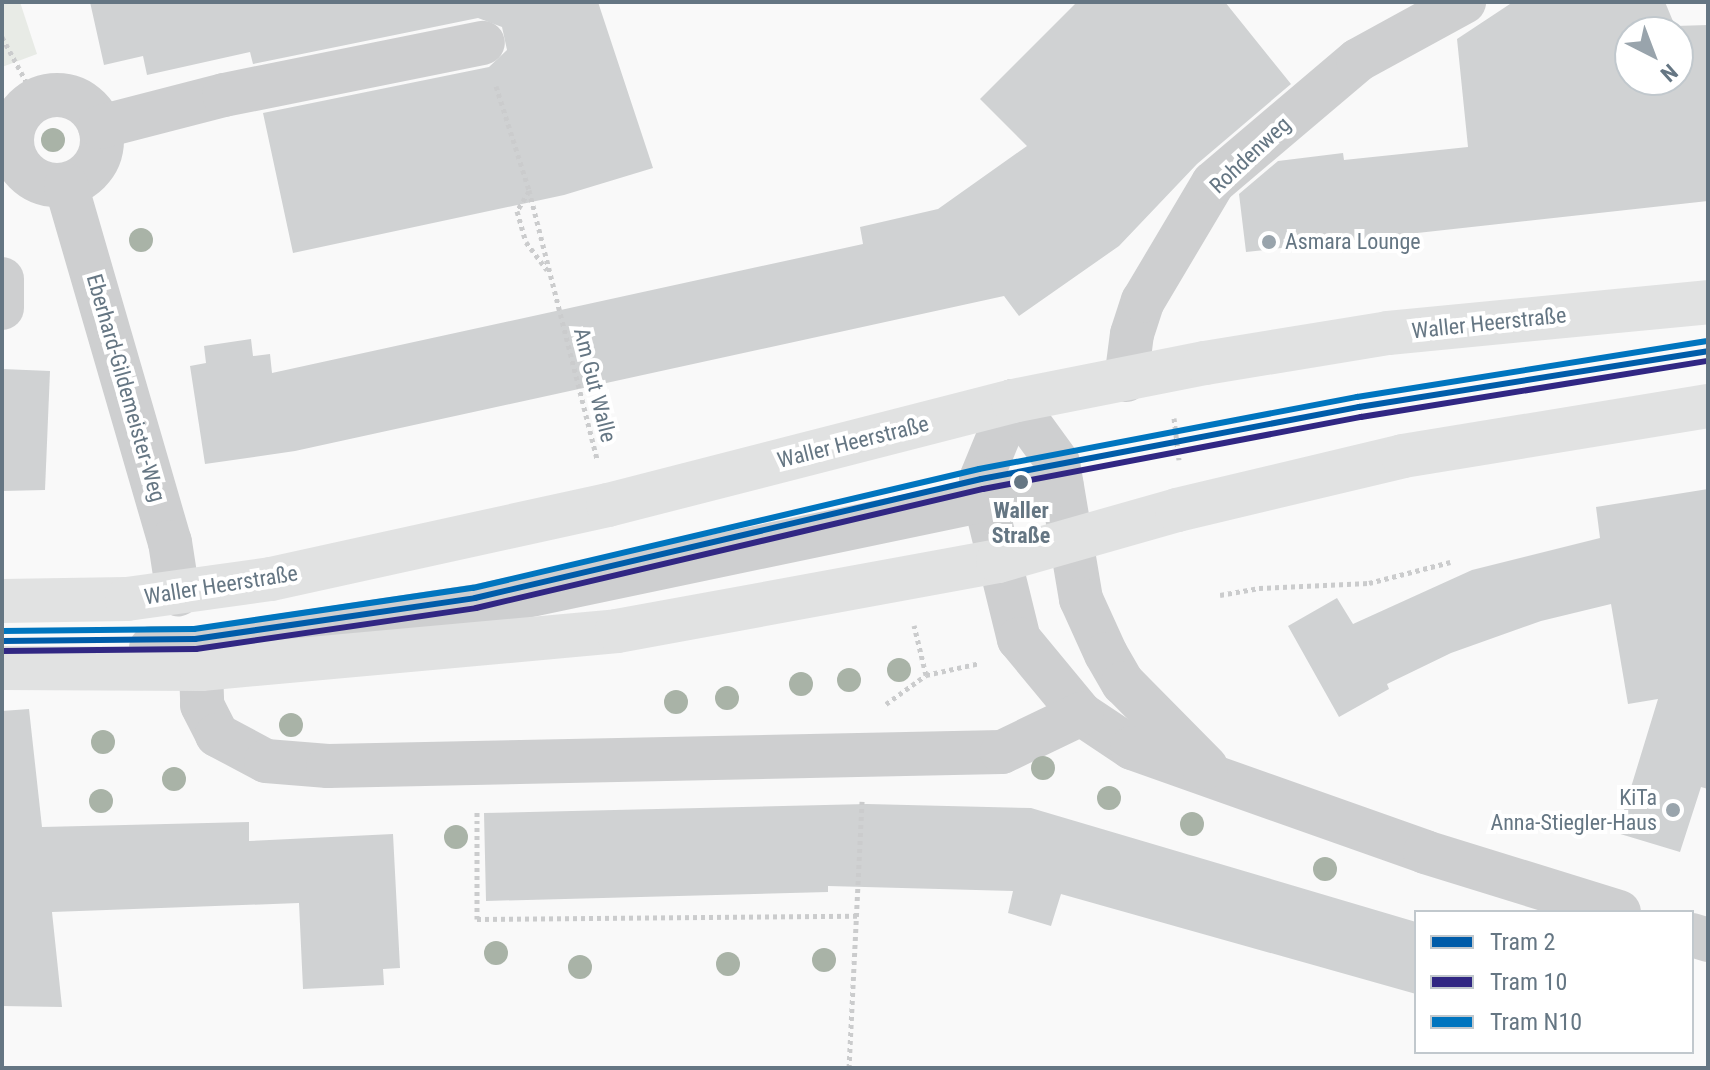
<!DOCTYPE html>
<html>
<head>
<meta charset="utf-8">
<style>
	body { margin:0 }
	#map { position:relative; width:1710px; height:1070px; overflow:hidden; background:#f9f9f9; font-family:"Roboto Condensed",sans-serif }
	div>[style] { position:absolute }
	.green>* { inset:0; background:#e8ebe6 }
	.building>* { inset:0; background:#d0d2d3 }
	.path>* { height:5px; margin-top:-2.5px; transform-origin:0; background:repeating-linear-gradient(90deg,#cbcccd 0 4px,transparent 0 8px) }
	.minor>* { height:44px; margin:-22px; padding:0 22px; transform-origin:22px; border-radius:22px; background:#cecfd0 }
	.minor>.ring { margin:-22px; padding:0; box-sizing:content-box; background:none; border:44px solid #cecfd0; border-radius:50% }
	.major>* { height:44px; margin:-22px; padding:0 22px; transform-origin:22px; border-radius:22px; background:#e1e2e2 }
	.tram-1>* { height:6px; margin:-3px; padding:0 3px; transform-origin:3px; border-radius:3px; background:#005ca9 }
	.tram-2>* { height:6px; margin:-3px; padding:0 3px; transform-origin:3px; border-radius:3px; background:#312783 }
	.tram-3>* { height:6px; margin:-3px; padding:0 3px; transform-origin:3px; border-radius:3px; background:#0075bf }
	.trees>* { width:24px; height:24px; margin:-12px; border-radius:50%; background:#a9b3a7 }
	.dots>* { width:22px; height:22px; translate:-50% -50%; box-sizing:border-box; border:4px solid #fff; border-radius:50% }
	span { translate:-50% -50%; white-space:nowrap; text-align:center; line-height:1.15; -webkit-text-stroke:8px #fff; paint-order:stroke }
	.street-label { font-size:22px; color:#657683 }
	.poi-label { font-size:22px; color:#657683 }
	.left { translate:0 -50%; text-align:left }
	.right { translate:-100% -50%; text-align:right }
	.stop-label { font-size:22px; color:#657683; font-weight:700 }
	.frame { position:absolute; inset:0; border:4px solid #657683; pointer-events:none }
	.legend { position:absolute; left:1414px; top:910px; width:280px; height:144px; box-sizing:border-box; background:#fff; border:2px solid #c1c8cd; margin:0; padding:10px 14px; list-style:none; font-size:24px; color:#657683 }
	.legend li { display:flex; align-items:center; gap:16px; height:40px }
	.legend b { width:40px; border:2px solid #c1c8cd }
	.north { position:absolute; left:1614px; top:16px; width:80px; height:80px; box-sizing:border-box; background:#fff; border:2px solid #c1c8cd; border-radius:50%; rotate:138deg; font-size:22px; font-weight:700; line-height:32px; text-align:center; color:#657683 }
	.north::after { content:''; display:block; margin:auto; width:28px; height:36px; background:#99a4ac; clip-path:polygon(50% 0,100% 100%,50% 72%,0 100%) }
</style>
</head>
<body>
<div id="map">
	<div class="green">
		<div style="clip-path:polygon(2px 2px,20px 2px,37px 54px,2px 67px)"></div>
	</div>
	<div class="building">
		<div style="clip-path:polygon(90px 2px,598px 2px,653px 168px,564px 195px,293px 253px,263px 113px,489px 67px,507px 50px,502px 27px,478px 18px,253px 64px,250px 52px,147px 75px,143px 56px,104px 65px)"></div>
		<div style="clip-path:polygon(1077px 2px,1225px 2px,1291px 84px,1197px 164px,1119px 246px,1019px 316px,1004px 296px,295px 451px,205px 464px,190px 366px,206px 363px,204px 346px,251px 339px,253px 356px,270px 354px,272px 373px,863px 244px,860px 227px,938px 209px,1027px 146px,980px 99px)"></div>
		<div style="clip-path:polygon(evenodd,1513px 2px,1665px 2px,1675px 26px,1708px 25px,1708px 201px,1246px 252px,1239px 194px,1278px 161px,1343px 153px,1344px 160px,1468px 147px,1457px 39px,1513px 2px,1630px 32px,1678px 32px,1678px 80px,1630px 80px,1630px 32px)"></div>
		<div style="clip-path:polygon(2px 369px,50px 371px,45px 490px,2px 491px)"></div>
		<div style="clip-path:polygon(1708px 489px,1708px 789px,1701px 787px,1680px 852px,1617px 833px,1658px 699px,1628px 704px,1611px 604px,1541px 621px,1451px 653px,1387px 684px,1389px 689px,1339px 717px,1288px 626px,1337px 598px,1353px 624px,1472px 570px,1600px 538px,1596px 507px)"></div>
		<div style="clip-path:polygon(29px 709px,42px 827px,249px 822px,249px 841px,393px 834px,400px 968px,383px 969px,384px 985px,303px 989px,299px 903px,52px 912px,62px 1007px,2px 1006px,2px 711px)"></div>
		<div style="clip-path:polygon(867px 804px,1031px 808px,1416px 922px,1416px 994px,1061px 894px,1051px 926px,1008px 913px,1013px 891px,828px 886px,828px 892px,486px 901px,484px 813px)"></div>
	</div>
	<div class="path">
		<div style="left:2px;top:37px;width:72px;rotate:61.6deg"></div>
		<div style="left:496px;top:86px;width:109px;rotate:72.4deg"></div>
		<div style="left:529px;top:190px;width:277px;rotate:75.8deg"></div>
		<div style="left:529px;top:191px;width:23px;rotate:121deg"></div>
		<div style="left:517px;top:211px;width:32px;rotate:74deg"></div>
		<div style="left:526px;top:242px;width:35px;rotate:53deg"></div>
		<div style="left:1174px;top:418px;width:42px;rotate:83.2deg"></div>
		<div style="left:1220px;top:595px;width:40px;rotate:-10deg"></div>
		<div style="left:1259px;top:588px;width:110px;rotate:-2.6deg"></div>
		<div style="left:1369px;top:583px;width:84px;rotate:-14.5deg"></div>
		<div style="left:926px;top:675px;width:55px;rotate:-12.5deg"></div>
		<div style="left:886px;top:704px;width:49px;rotate:-35.9deg"></div>
		<div style="left:926px;top:675px;width:51px;rotate:-103.5deg"></div>
		<div style="left:477px;top:812px;width:107px;rotate:90deg"></div>
		<div style="left:477px;top:919px;width:380px;rotate:-0.5deg"></div>
		<div style="left:849px;top:1068px;width:267px;rotate:-87.2deg"></div>
	</div>
	<div class="minor">
		<div class="ring" style="left:12px;top:95px;width:46px;height:46px"></div>
		<div style="left:100px;top:127px;width:128px;rotate:-14.5deg"></div>
		<div style="left:224px;top:95px;width:264px;rotate:-11.4deg"></div>
		<div style="left:66px;top:185px;width:372px;rotate:73.8deg"></div>
		<div style="left:170px;top:542px;width:53px;rotate:81.3deg"></div>
		<div style="left:2px;top:279px;width:29px;rotate:90deg"></div>
		<div style="left:1126px;top:380px;width:46px;rotate:-82.6deg"></div>
		<div style="left:1132px;top:334px;width:35px;rotate:-72deg"></div>
		<div style="left:1143px;top:301px;width:137px;rotate:-59.3deg"></div>
		<div style="left:1213px;top:183px;width:190px;rotate:-40.3deg"></div>
		<div style="left:1358px;top:60px;width:121px;rotate:-28.7deg"></div>
		<div style="left:1013px;top:401px;width:84px;rotate:112.3deg"></div>
		<div style="left:981px;top:479px;width:31px;rotate:79deg"></div>
		<div style="left:987px;top:509px;width:134px;rotate:76.2deg"></div>
		<div style="left:1019px;top:639px;width:97px;rotate:50.4deg"></div>
		<div style="left:1081px;top:714px;width:61px;rotate:33.7deg"></div>
		<div style="left:1132px;top:748px;width:311px;rotate:19.5deg"></div>
		<div style="left:1425px;top:852px;width:203px;rotate:17.2deg"></div>
		<div style="left:1013px;top:401px;width:77px;rotate:54deg"></div>
		<div style="left:1058px;top:463px;width:138px;rotate:80.4deg"></div>
		<div style="left:1081px;top:599px;width:60px;rotate:65.6deg"></div>
		<div style="left:1106px;top:654px;width:34px;rotate:60deg"></div>
		<div style="left:1123px;top:683px;width:118px;rotate:45.3deg"></div>
		<div style="left:151px;top:648px;width:49px"></div>
		<div style="left:200px;top:648px;width:281px;rotate:-8.6deg"></div>
		<div style="left:478px;top:606px;width:596px;rotate:-11.82deg"></div>
		<div style="left:201px;top:669px;width:36px;rotate:88deg"></div>
		<div style="left:202px;top:705px;width:34px;rotate:63deg"></div>
		<div style="left:217px;top:735px;width:55px;rotate:28deg"></div>
		<div style="left:266px;top:761px;width:62px;rotate:4.6deg"></div>
		<div style="left:328px;top:766px;width:674px;rotate:-1.19deg"></div>
		<div style="left:1002px;top:752px;width:88px;rotate:-25.7deg"></div>
		<div style="left:1692px;top:935px;width:17px;rotate:17deg"></div>
	</div>
	<div class="major">
		<div style="left:2px;top:601px;width:125px;rotate:-0.9deg"></div>
		<div style="left:127px;top:599px;width:145px;rotate:-7.9deg"></div>
		<div style="left:271px;top:579px;width:345px;rotate:-12.4deg"></div>
		<div style="left:608px;top:505px;width:418px;rotate:-14.4deg"></div>
		<div style="left:1013px;top:401px;width:196px;rotate:-11.2deg"></div>
		<div style="left:1205px;top:363px;width:185px;rotate:-9.3deg"></div>
		<div style="left:1388px;top:333px;width:321px;rotate:-5.5deg"></div>
		<div style="left:2px;top:668px;width:199px;rotate:0.3deg"></div>
		<div style="left:201px;top:669px;width:418px;rotate:-5.2deg"></div>
		<div style="left:617px;top:631px;width:387px;rotate:-10.4deg"></div>
		<div style="left:998px;top:561px;width:186px;rotate:-15.9deg"></div>
		<div style="left:1177px;top:510px;width:232px;rotate:-13.4deg"></div>
		<div style="left:1403px;top:456px;width:309px;rotate:-9.3deg"></div>
	</div>
	<div class="tram-1">
		<div style="left:2px;top:641px;width:193px;rotate:-0.6deg"></div>
		<div style="left:195px;top:639px;width:283px;rotate:-8.3deg"></div>
		<div style="left:475px;top:598px;width:520px;rotate:-13.23deg"></div>
		<div style="left:981px;top:479px;width:385px;rotate:-10.8deg"></div>
		<div style="left:1359px;top:407px;width:353px;rotate:-9.1deg"></div>
	</div>
	<div class="tram-2">
		<div style="left:2px;top:651px;width:194px;rotate:-0.6deg"></div>
		<div style="left:196px;top:649px;width:283px;rotate:-8.3deg"></div>
		<div style="left:476px;top:608px;width:521px;rotate:-13.21deg"></div>
		<div style="left:983px;top:489px;width:385px;rotate:-10.8deg"></div>
		<div style="left:1361px;top:417px;width:351px;rotate:-9.2deg"></div>
	</div>
	<div class="tram-3">
		<div style="left:2px;top:631px;width:192px;rotate:-0.6deg"></div>
		<div style="left:194px;top:629px;width:282px;rotate:-8.4deg"></div>
		<div style="left:473px;top:588px;width:520px;rotate:-13.23deg"></div>
		<div style="left:979px;top:469px;width:385px;rotate:-10.8deg"></div>
		<div style="left:1357px;top:397px;width:353px;rotate:-9.1deg"></div>
	</div>
	<div class="trees">
		<div style="left:53px;top:140px"></div>
		<div style="left:141px;top:240px"></div>
		<div style="left:899px;top:670px"></div>
		<div style="left:849px;top:680px"></div>
		<div style="left:801px;top:684px"></div>
		<div style="left:727px;top:698px"></div>
		<div style="left:676px;top:702px"></div>
		<div style="left:291px;top:725px"></div>
		<div style="left:103px;top:742px"></div>
		<div style="left:1043px;top:768px"></div>
		<div style="left:174px;top:779px"></div>
		<div style="left:1109px;top:798px"></div>
		<div style="left:101px;top:801px"></div>
		<div style="left:1192px;top:824px"></div>
		<div style="left:456px;top:837px"></div>
		<div style="left:1325px;top:869px"></div>
		<div style="left:496px;top:953px"></div>
		<div style="left:824px;top:960px"></div>
		<div style="left:728px;top:964px"></div>
		<div style="left:580px;top:967px"></div>
	</div>
	<div class="dots">
		<div style="left:1269px;top:242px;background:#99a4ac"></div>
		<div style="left:1021px;top:482px;background:#657683"></div>
		<div style="left:1673px;top:810px;background:#99a4ac"></div>
	</div>
	<div class="street-label">
		<span style="left:1250px;top:155px;rotate:-43deg">Rohdenweg</span>
		<span style="left:1489px;top:323px;rotate:-6deg">Waller Heerstraße</span>
		<span style="left:595px;top:385px;rotate:76deg">Am Gut Walle</span>
		<span style="left:126px;top:388px;rotate:74deg">Eberhard-Gildemeister-Weg</span>
		<span style="left:853px;top:442px;rotate:-14deg">Waller Heerstraße</span>
		<span style="left:221px;top:585px;rotate:-9deg">Waller Heerstraße</span>
	</div>
	<div class="poi-label">
		<span class="left" style="left:1285px;top:242px">Asmara Lounge</span>
		<span class="right" style="left:1657px;top:810px">KiTa<br>Anna-Stiegler-Haus</span>
	</div>
	<div class="stop-label">
		<span style="left:1021px;top:523px">Waller<br>Straße</span>
	</div>
	<div class="frame"></div>
	<ul class="legend">
	<li><b style="height:10px;background:#005ca9"></b>Tram 2</li>
	<li><b style="height:10px;background:#312783"></b>Tram 10</li>
	<li><b style="height:10px;background:#0075bf"></b>Tram N10</li>
	</ul>
	<div class="north">N</div>
</div>
</body>
</html>
